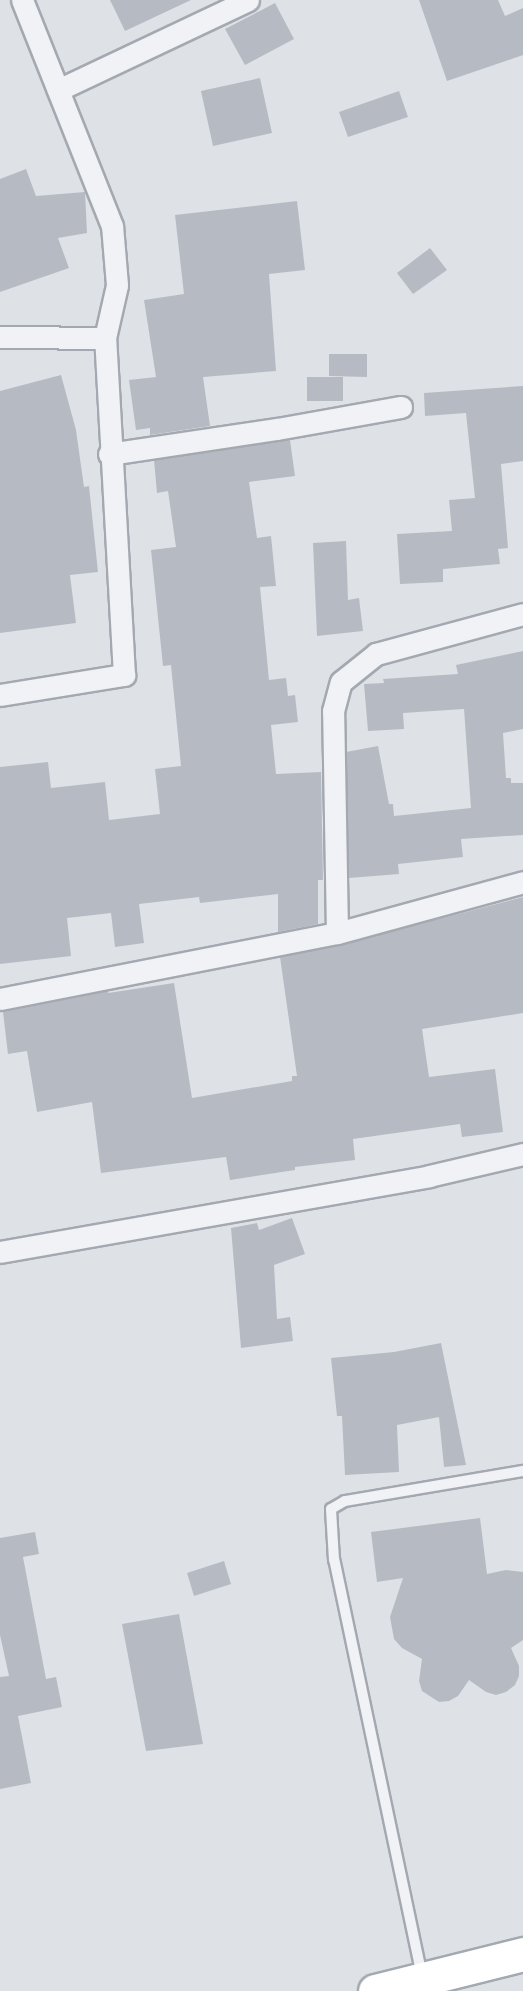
<!DOCTYPE html>
<html>
<head>
<meta charset="utf-8">
<style>
	body { margin:0 }
	#map { position:relative; width:523px; height:1991px; overflow:hidden; background:#dee2e7; font-family:"Noto Sans",sans-serif }
	div>[style] { position:absolute }
	.building>* { inset:0; background:#b6bbc3 }
	.roads { filter:drop-shadow(2px 0 #a4a9b1) drop-shadow(-2px 0 #a4a9b1) drop-shadow(0 2px #a4a9b1) drop-shadow(0 -2px #a4a9b1) }
	.lane>* { height:10px; margin:-5px; padding:0 5px; transform-origin:5px; border-radius:5px; background:#f1f2f5 }
	.street>* { height:21px; margin:-10.5px; padding:0 10.5px; transform-origin:10.5px; border-radius:10.5px; background:#f1f2f5 }
	.highway>* { height:33px; margin:-16.5px; padding:0 16.5px; transform-origin:16.5px; border-radius:16.5px; background:#fff }
	span { translate:-50% -50%; white-space:nowrap; text-align:center; line-height:1.15; -webkit-text-stroke:5px #eef1f5; paint-order:stroke }
</style>
</head>
<body>
<div id="map">
	<div class="building">
		<div style="clip-path:polygon(110px 0,191px 0,125px 31px)"></div>
		<div style="clip-path:polygon(419px 0,498px 0,505px 16px,523px 8px,523px 55px,447px 81px)"></div>
		<div style="clip-path:polygon(275px 3px,294px 39px,245px 65px,225px 29px)"></div>
		<div style="clip-path:polygon(260px 78px,272px 133px,213px 146px,201px 91px)"></div>
		<div style="clip-path:polygon(399px 91px,408px 117px,348px 137px,339px 112px)"></div>
		<div style="clip-path:polygon(26px 169px,36px 196px,85px 192px,87px 233px,58px 238px,69px 268px,0 292px,0 179px)"></div>
		<div style="clip-path:polygon(297px 201px,305px 270px,269px 274px,276px 371px,203px 377px,210px 426px,150px 435px,150px 428px,136px 430px,129px 380px,156px 377px,144px 300px,184px 294px,175px 215px)"></div>
		<div style="clip-path:polygon(430px 248px,447px 270px,413px 294px,397px 273px)"></div>
		<div style="clip-path:polygon(329px 354px,367px 354px,367px 377px,329px 376px)"></div>
		<div style="clip-path:polygon(61px 375px,76px 430px,84px 487px,89px 486px,98px 572px,70px 575px,76px 623px,0 633px,0 391px)"></div>
		<div style="clip-path:polygon(307px 377px,343px 377px,343px 401px,307px 401px)"></div>
		<div style="clip-path:polygon(523px 386px,523px 461px,501px 464px,508px 548px,498px 549px,500px 564px,443px 569px,443px 582px,400px 584px,397px 534px,452px 531px,449px 500px,475px 498px,466px 413px,425px 416px,424px 393px)"></div>
		<div style="clip-path:polygon(290px 440px,295px 476px,249px 482px,257px 538px,271px 536px,276px 586px,260px 587px,269px 680px,286px 678px,288px 696px,295px 695px,298px 722px,271px 725px,276px 774px,321px 772px,323px 880px,318px 880px,318px 924px,278px 932px,278px 894px,200px 903px,199px 897px,139px 904px,144px 943px,115px 947px,111px 913px,67px 918px,71px 956px,0 964px,0 767px,48px 762px,51px 788px,105px 782px,109px 820px,160px 814px,155px 769px,181px 766px,171px 665px,163px 666px,151px 550px,176px 547px,168px 491px,157px 493px,154px 460px)"></div>
		<div style="clip-path:polygon(346px 541px,348px 600px,359px 598px,363px 631px,317px 636px,313px 543px)"></div>
		<div style="clip-path:polygon(523px 651px,523px 729px,503px 733px,506px 778px,511px 778px,511px 783px,523px 783px,523px 835px,461px 839px,463px 857px,398px 864px,399px 874px,349px 878px,346px 752px,378px 746px,389px 804px,393px 804px,394px 816px,471px 808px,464px 709px,403px 713px,404px 729px,368px 731px,364px 684px,384px 683px,383px 679px,458px 674px,456px 665px)"></div>
		<div style="clip-path:polygon(523px 897px,523px 1013px,422px 1029px,429px 1077px,495px 1069px,503px 1132px,462px 1137px,460px 1124px,353px 1139px,355px 1160px,295px 1167px,295px 1170px,230px 1180px,226px 1157px,101px 1173px,92px 1102px,37px 1112px,27px 1051px,8px 1054px,3px 1012px,108px 991px,108px 993px,174px 983px,192px 1098px,292px 1081px,292px 1076px,297px 1076px,280px 957px,340px 945px)"></div>
		<div style="clip-path:polygon(292px 1218px,305px 1254px,274px 1265px,277px 1319px,290px 1317px,293px 1341px,241px 1348px,231px 1228px,257px 1223px,259px 1230px)"></div>
		<div style="clip-path:polygon(441px 1343px,466px 1465px,444px 1467px,439px 1417px,397px 1425px,399px 1472px,345px 1475px,342px 1416px,337px 1416px,331px 1358px,394px 1352px)"></div>
		<div style="clip-path:polygon(480px 1518px,487px 1574px,506px 1570px,523px 1572px,523px 1640px,511px 1648px,519px 1666px,519px 1676px,515px 1685px,506px 1692px,496px 1695px,486px 1692px,469px 1680px,458px 1696px,449px 1701px,439px 1702px,422px 1691px,419px 1681px,422px 1659px,402px 1648px,394px 1639px,390px 1617px,403px 1578px,377px 1582px,371px 1532px)"></div>
		<div style="clip-path:polygon(35px 1532px,39px 1554px,23px 1557px,46px 1679px,56px 1677px,62px 1707px,18px 1716px,31px 1783px,0 1789px,0 1677px,9px 1676px,0 1635px,0 1538px)"></div>
		<div style="clip-path:polygon(224px 1561px,231px 1584px,194px 1596px,187px 1573px)"></div>
		<div style="clip-path:polygon(179px 1614px,203px 1744px,146px 1751px,122px 1624px)"></div>
	</div>
	<div class="roads">
		<div class="lane">
			<div style="left:422px;top:1976px;width:425px;rotate:-101.9deg"></div>
			<div style="left:334px;top:1560px;width:51px;rotate:-93.4deg"></div>
			<div style="left:331px;top:1509px;width:16px;rotate:-30deg"></div>
			<div style="left:345px;top:1501px;width:181px;rotate:-9.6deg"></div>
		</div>
		<div class="street">
			<div style="left:58px;top:90px;width:210px;rotate:-25.3deg"></div>
			<div style="left:0;top:337px;width:105px;rotate:0.5deg"></div>
			<div style="left:109px;top:454px;width:170px;rotate:-8.5deg"></div>
			<div style="left:277px;top:429px;width:126px;rotate:-10.1deg"></div>
			<div style="left:0;top:695px;width:126px;rotate:-9.2deg"></div>
			<div style="left:124px;top:675px;width:338px;rotate:-93.2deg"></div>
			<div style="left:105px;top:338px;width:54px;rotate:-77.2deg"></div>
			<div style="left:117px;top:285px;width:59px;rotate:-94.8deg"></div>
			<div style="left:112px;top:226px;width:243px;rotate:-111.7deg"></div>
			<div style="left:337px;top:933px;width:222px;rotate:-91deg"></div>
			<div style="left:333px;top:711px;width:30px;rotate:-75deg"></div>
			<div style="left:341px;top:682px;width:45px;rotate:-38.7deg"></div>
			<div style="left:376px;top:654px;width:152px;rotate:-15.2deg"></div>
			<div style="left:0;top:999px;width:343px;rotate:-11.1deg"></div>
			<div style="left:337px;top:933px;width:193px;rotate:-15.3deg"></div>
			<div style="left:0;top:1252px;width:436px;rotate:-10deg"></div>
			<div style="left:429px;top:1176px;width:97px;rotate:-13.2deg"></div>
		</div>
		<div class="highway">
			<div style="left:375px;top:1991px;width:153px;rotate:-14deg"></div>
		</div>
	</div>
</div>
</body>
</html>
